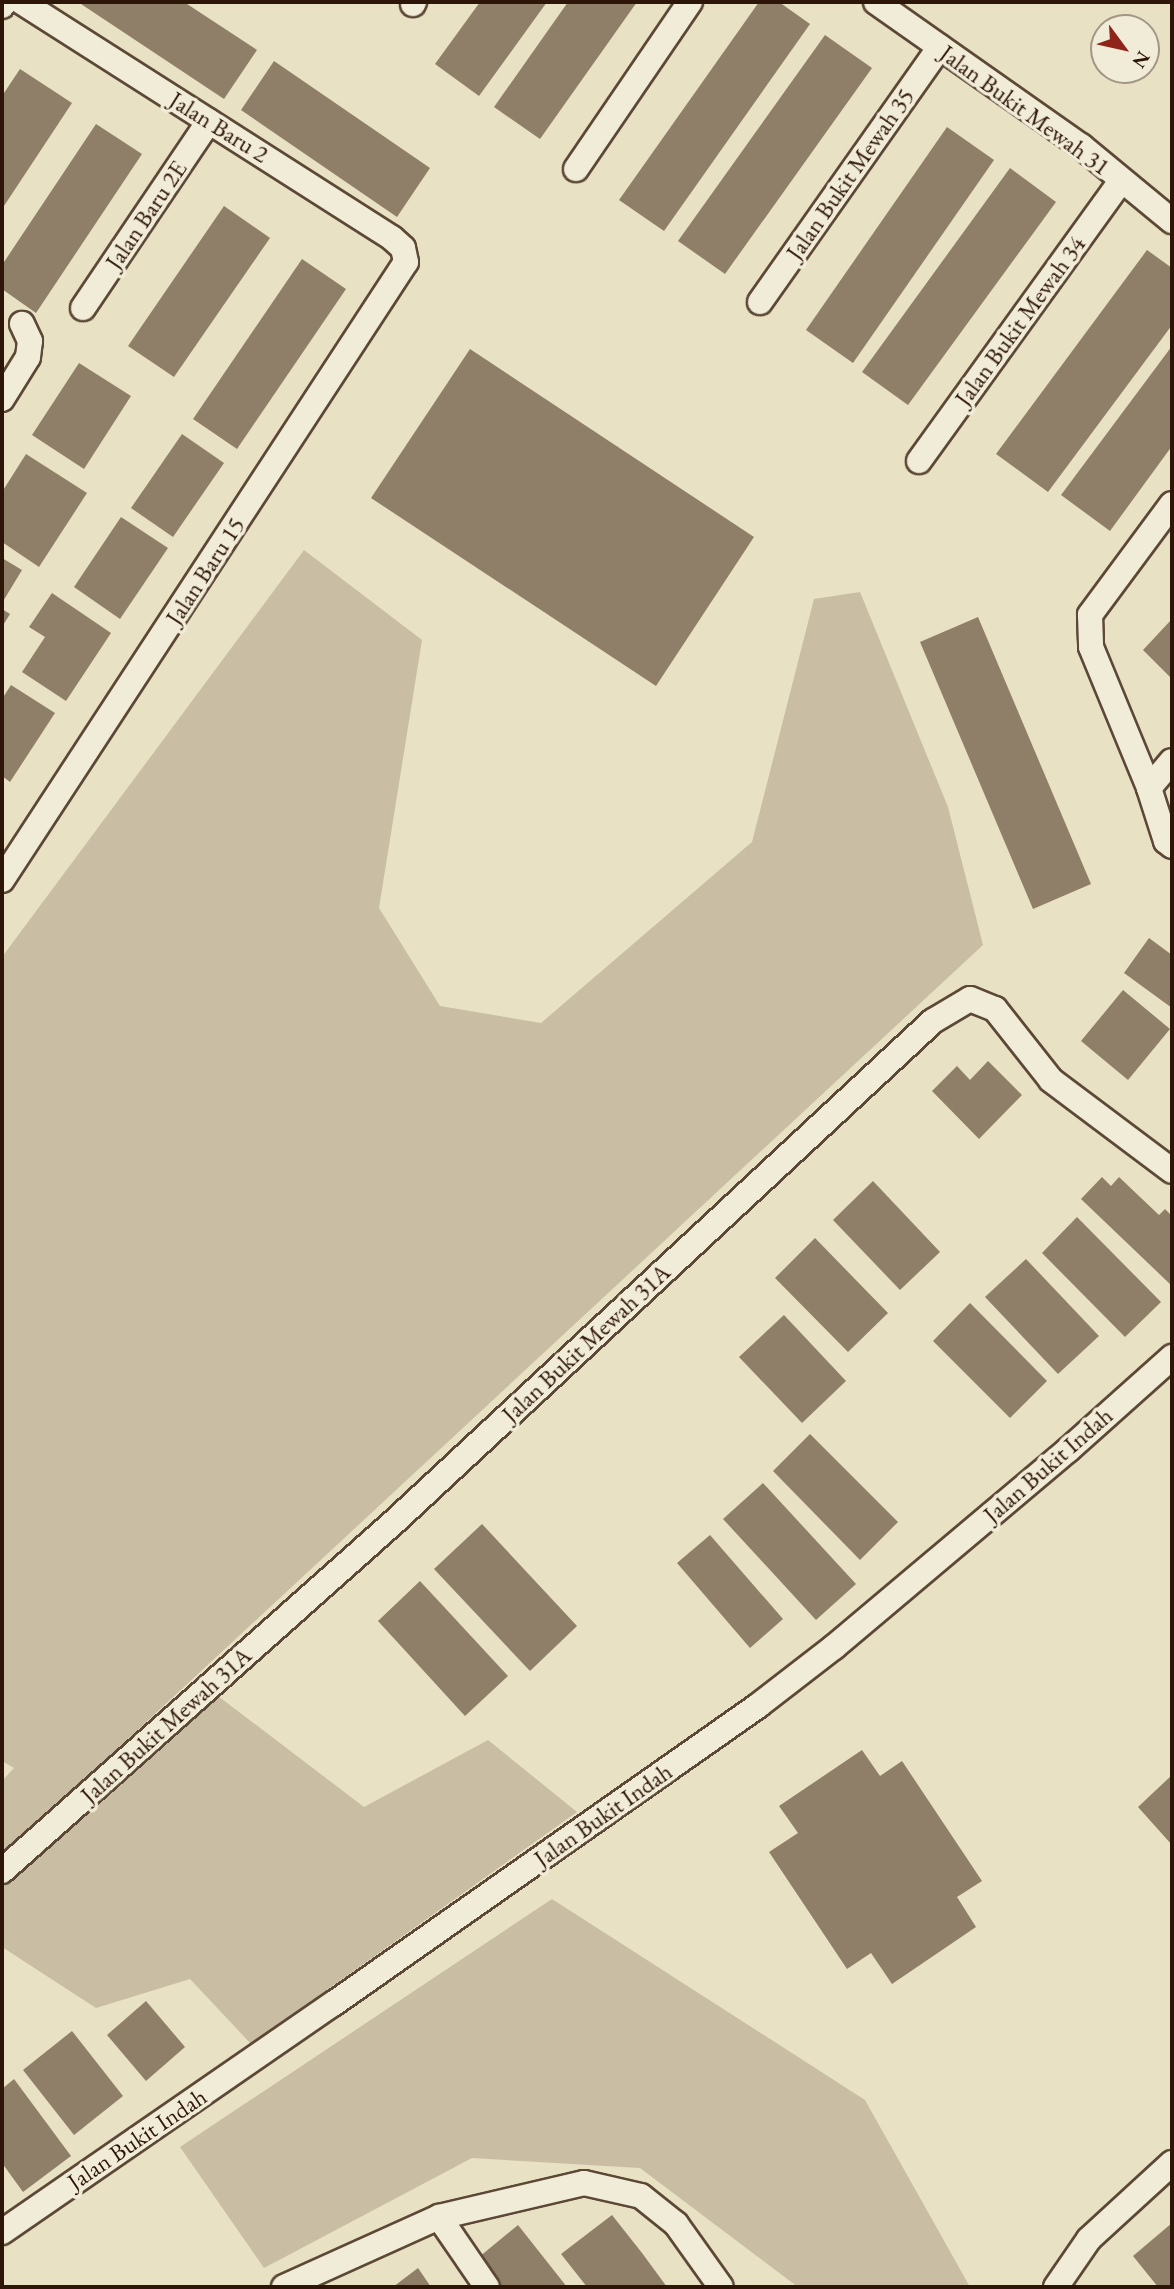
<!DOCTYPE html>
<html>
<head>
<meta charset="utf-8">
<style>
	body { margin:0 }
	#map { position:relative; width:1174px; height:2289px; overflow:hidden; background:#e9e1c3; font-family:"EB Garamond",serif }
	div>[style] { position:absolute }
	.green>* { inset:0; background:#c9bea3 }
	.building>* { inset:0; background:#8f7f69 }
	.roads { filter:drop-shadow(2px 0 #5c4836) drop-shadow(-2px 0 #5c4836) drop-shadow(0 2px #5c4836) drop-shadow(0 -2px #5c4836) }
	.minor>* { height:24px; margin:-12px; padding:0 12px; transform-origin:12px; border-radius:12px; background:#f1ecd8 }
	span { translate:-50% -50%; white-space:nowrap; text-align:center; line-height:1.15; -webkit-text-stroke:7px #f1ecd8; paint-order:stroke }
	.street-label { font-size:24px; color:#2d1507 }
	.frame { position:absolute; inset:0; border:4px solid #2d1507; pointer-events:none }
	.north { position:absolute; left:1090px; top:14px; width:70px; height:70px; box-sizing:border-box; background:#f1ecd8; border:2px solid #a39684; border-radius:50%; rotate:123deg; font-size:19px; font-weight:700; line-height:28px; text-align:center; color:#2d1507 }
	.north::after { content:''; display:block; margin:auto; width:24px; height:32px; background:#8f2418; clip-path:polygon(50% 0,100% 100%,50% 72%,0 100%) }
</style>
</head>
<body>
<div id="map">
	<div class="green">
		<div style="clip-path:polygon(304px 550px,422px 640px,379px 908px,440px 1006px,541px 1023px,752px 842px,814px 599px,860px 592px,948px 807px,983px 945px,2px 1856px,2px 1781px,14px 1768px,2px 1761px,2px 957px)"></div>
		<div style="clip-path:polygon(218px 1696px,364px 1807px,488px 1740px,577px 1812px,251px 2044px,190px 1979px,96px 2008px,2px 1947px,2px 1888px)"></div>
		<div style="clip-path:polygon(552px 1899px,865px 2100px,970px 2287px,798px 2287px,640px 2168px,472px 2158px,264px 2268px,180px 2147px)"></div>
	</div>
	<div class="building">
		<div style="clip-path:polygon(78px 2px,184px 2px,257px 50px,224px 99px)"></div>
		<div style="clip-path:polygon(480px 2px,547px 2px,479px 96px,435px 64px)"></div>
		<div style="clip-path:polygon(568px 2px,637px 2px,540px 139px,494px 107px)"></div>
		<div style="clip-path:polygon(759px 2px,779px 2px,810px 24px,664px 231px,619px 200px)"></div>
		<div style="clip-path:polygon(825px 35px,872px 68px,725px 274px,678px 241px)"></div>
		<div style="clip-path:polygon(274px 61px,430px 168px,397px 217px,241px 110px)"></div>
		<div style="clip-path:polygon(20px 69px,72px 103px,2px 209px,2px 96px)"></div>
		<div style="clip-path:polygon(96px 124px,142px 154px,36px 313px,2px 289px,2px 265px)"></div>
		<div style="clip-path:polygon(947px 127px,994px 160px,853px 363px,806px 330px)"></div>
		<div style="clip-path:polygon(1010px 168px,1056px 202px,908px 405px,862px 372px)"></div>
		<div style="clip-path:polygon(224px 206px,270px 238px,174px 377px,128px 346px)"></div>
		<div style="clip-path:polygon(1147px 250px,1172px 268px,1172px 325px,1048px 492px,996px 454px)"></div>
		<div style="clip-path:polygon(302px 259px,346px 289px,237px 449px,193px 419px)"></div>
		<div style="clip-path:polygon(1172px 346px,1172px 446px,1110px 531px,1061px 495px)"></div>
		<div style="clip-path:polygon(470px 349px,754px 537px,656px 686px,371px 498px)"></div>
		<div style="clip-path:polygon(79px 363px,131px 396px,84px 469px,32px 435px)"></div>
		<div style="clip-path:polygon(182px 434px,224px 463px,173px 537px,131px 508px)"></div>
		<div style="clip-path:polygon(26px 454px,87px 493px,39px 567px,2px 542px,2px 492px)"></div>
		<div style="clip-path:polygon(121px 517px,168px 548px,120px 619px,74px 587px)"></div>
		<div style="clip-path:polygon(2px 558px,22px 570px,2px 603px)"></div>
		<div style="clip-path:polygon(52px 593px,111px 633px,66px 701px,22px 672px,45px 637px,29px 627px)"></div>
		<div style="clip-path:polygon(2px 609px,10px 614px,2px 627px)"></div>
		<div style="clip-path:polygon(978px 617px,1091px 884px,1033px 909px,920px 642px)"></div>
		<div style="clip-path:polygon(1172px 619px,1172px 679px,1143px 650px)"></div>
		<div style="clip-path:polygon(11px 685px,55px 713px,10px 782px,2px 776px,2px 699px)"></div>
		<div style="clip-path:polygon(1149px 938px,1172px 955px,1172px 1008px,1124px 973px)"></div>
		<div style="clip-path:polygon(1123px 990px,1170px 1029px,1128px 1080px,1081px 1041px)"></div>
		<div style="clip-path:polygon(988px 1061px,1022px 1095px,979px 1139px,932px 1091px,957px 1066px,970px 1080px)"></div>
		<div style="clip-path:polygon(1102px 1177px,1111px 1186px,1119px 1177px,1159px 1215px,1165px 1209px,1172px 1216px,1171px 1285px,1081px 1199px)"></div>
		<div style="clip-path:polygon(873px 1181px,940px 1252px,900px 1290px,833px 1220px)"></div>
		<div style="clip-path:polygon(1077px 1217px,1161px 1302px,1125px 1337px,1042px 1253px)"></div>
		<div style="clip-path:polygon(815px 1238px,888px 1313px,848px 1352px,775px 1278px)"></div>
		<div style="clip-path:polygon(1026px 1259px,1099px 1336px,1058px 1374px,985px 1297px)"></div>
		<div style="clip-path:polygon(970px 1303px,1047px 1381px,1010px 1418px,933px 1341px)"></div>
		<div style="clip-path:polygon(784px 1315px,846px 1381px,802px 1423px,739px 1357px)"></div>
		<div style="clip-path:polygon(810px 1434px,898px 1522px,860px 1560px,773px 1471px)"></div>
		<div style="clip-path:polygon(763px 1483px,856px 1584px,816px 1620px,723px 1519px)"></div>
		<div style="clip-path:polygon(482px 1524px,577px 1626px,530px 1671px,434px 1569px)"></div>
		<div style="clip-path:polygon(710px 1535px,783px 1619px,750px 1648px,677px 1563px)"></div>
		<div style="clip-path:polygon(420px 1581px,508px 1676px,465px 1716px,378px 1621px)"></div>
		<div style="clip-path:polygon(862px 1750px,880px 1776px,902px 1761px,982px 1881px,957px 1897px,976px 1927px,892px 1984px,871px 1953px,847px 1969px,769px 1852px,798px 1833px,779px 1806px)"></div>
		<div style="clip-path:polygon(1172px 1775px,1172px 1845px,1138px 1807px)"></div>
		<div style="clip-path:polygon(146px 2001px,185px 2047px,146px 2081px,107px 2035px)"></div>
		<div style="clip-path:polygon(72px 2031px,123px 2096px,74px 2135px,23px 2070px)"></div>
		<div style="clip-path:polygon(14px 2079px,71px 2156px,23px 2192px,2px 2163px,2px 2089px)"></div>
		<div style="clip-path:polygon(612px 2215px,642px 2253px,667px 2287px,587px 2287px,561px 2254px)"></div>
		<div style="clip-path:polygon(1172px 2223px,1172px 2287px,1158px 2287px,1133px 2256px)"></div>
		<div style="clip-path:polygon(518px 2225px,567px 2287px,493px 2287px,473px 2262px)"></div>
		<div style="clip-path:polygon(418px 2268px,431px 2287px,393px 2287px)"></div>
	</div>
	<div class="roads">
		<div class="minor">
			<div style="left:876px;top:2px;width:251px;rotate:35.1deg"></div>
			<div style="left:1081px;top:146px;width:118px;rotate:39.5deg"></div>
			<div style="left:413px;top:4px;width:2px;rotate:-63deg"></div>
			<div style="left:2px;top:6px;width:5px;rotate:-53deg"></div>
			<div style="left:576px;top:169px;width:202px;rotate:-55.7deg"></div>
			<div style="left:760px;top:302px;width:312px;rotate:-54.8deg"></div>
			<div style="left:83px;top:308px;width:225px;rotate:-56deg"></div>
			<div style="left:2px;top:399px;width:49px;rotate:-58.2deg"></div>
			<div style="left:28px;top:357px;width:16px;rotate:-83deg"></div>
			<div style="left:30px;top:341px;width:19px;rotate:-115deg"></div>
			<div style="left:919px;top:461px;width:345px;rotate:-54.2deg"></div>
			<div style="left:1172px;top:504px;width:138px;rotate:126.5deg"></div>
			<div style="left:1090px;top:615px;width:32px;rotate:88deg"></div>
			<div style="left:1091px;top:647px;width:152px;rotate:67.6deg"></div>
			<div style="left:1149px;top:788px;width:56px;rotate:72.2deg"></div>
			<div style="left:1166px;top:841px;width:8px;rotate:40deg"></div>
			<div style="left:1149px;top:788px;width:35px;rotate:-50deg"></div>
			<div style="left:2px;top:880px;width:738px;rotate:-56.83deg"></div>
			<div style="left:406px;top:262px;width:14px;rotate:-102deg"></div>
			<div style="left:403px;top:248px;width:15px;rotate:-138deg"></div>
			<div style="left:392px;top:238px;width:439px;rotate:-147.5deg"></div>
			<div style="left:2px;top:1871px;width:525px;rotate:-41.68deg"></div>
			<div style="left:394px;top:1522px;width:736px;rotate:-42.91deg"></div>
			<div style="left:933px;top:1021px;width:43px;rotate:-30.7deg"></div>
			<div style="left:970px;top:999px;width:27px;rotate:22deg"></div>
			<div style="left:995px;top:1009px;width:90px;rotate:51.7deg"></div>
			<div style="left:1051px;top:1080px;width:151px;rotate:36.9deg"></div>
			<div style="left:439px;top:2217px;width:85px;rotate:55.6deg"></div>
			<div style="left:2px;top:2232px;width:402px;rotate:-34.6deg"></div>
			<div style="left:333px;top:2004px;width:520px;rotate:-35.06deg"></div>
			<div style="left:759px;top:1705px;width:95px;rotate:-37.7deg"></div>
			<div style="left:834px;top:1647px;width:306px;rotate:-40.1deg"></div>
			<div style="left:1068px;top:1450px;width:140px;rotate:-41.8deg"></div>
			<div style="left:284px;top:2287px;width:170px;rotate:-24.3deg"></div>
			<div style="left:439px;top:2217px;width:149px;rotate:-13.2deg"></div>
			<div style="left:584px;top:2183px;width:58px;rotate:12.8deg"></div>
			<div style="left:641px;top:2196px;width:45px;rotate:38.7deg"></div>
			<div style="left:676px;top:2224px;width:77px;rotate:54.5deg"></div>
			<div style="left:1056px;top:2287px;width:58px;rotate:-55.5deg"></div>
			<div style="left:1089px;top:2239px;width:113px;rotate:-42.5deg"></div>
		</div>
	</div>
	<div class="street-label">
		<span style="left:1025px;top:110px;rotate:36deg">Jalan Bukit Mewah 31</span>
		<span style="left:219px;top:127px;rotate:32deg">Jalan Baru 2</span>
		<span style="left:850px;top:174px;rotate:-55deg">Jalan Bukit Mewah 35</span>
		<span style="left:146px;top:215px;rotate:-56deg">Jalan Baru 2E</span>
		<span style="left:1020px;top:321px;rotate:-54deg">Jalan Bukit Mewah 34</span>
		<span style="left:205px;top:571px;rotate:-57deg">Jalan Baru 15</span>
		<span style="left:586px;top:1343px;rotate:-43deg">Jalan Bukit Mewah 31A</span>
		<span style="left:1048px;top:1465px;rotate:-41deg">Jalan Bukit Indah</span>
		<span style="left:166px;top:1725px;rotate:-42deg">Jalan Bukit Mewah 31A</span>
		<span style="left:603px;top:1815px;rotate:-35deg">Jalan Bukit Indah</span>
		<span style="left:137px;top:2139px;rotate:-34deg">Jalan Bukit Indah</span>
	</div>
	<div class="frame"></div>
	<div class="north">N</div>
</div>
</body>
</html>
